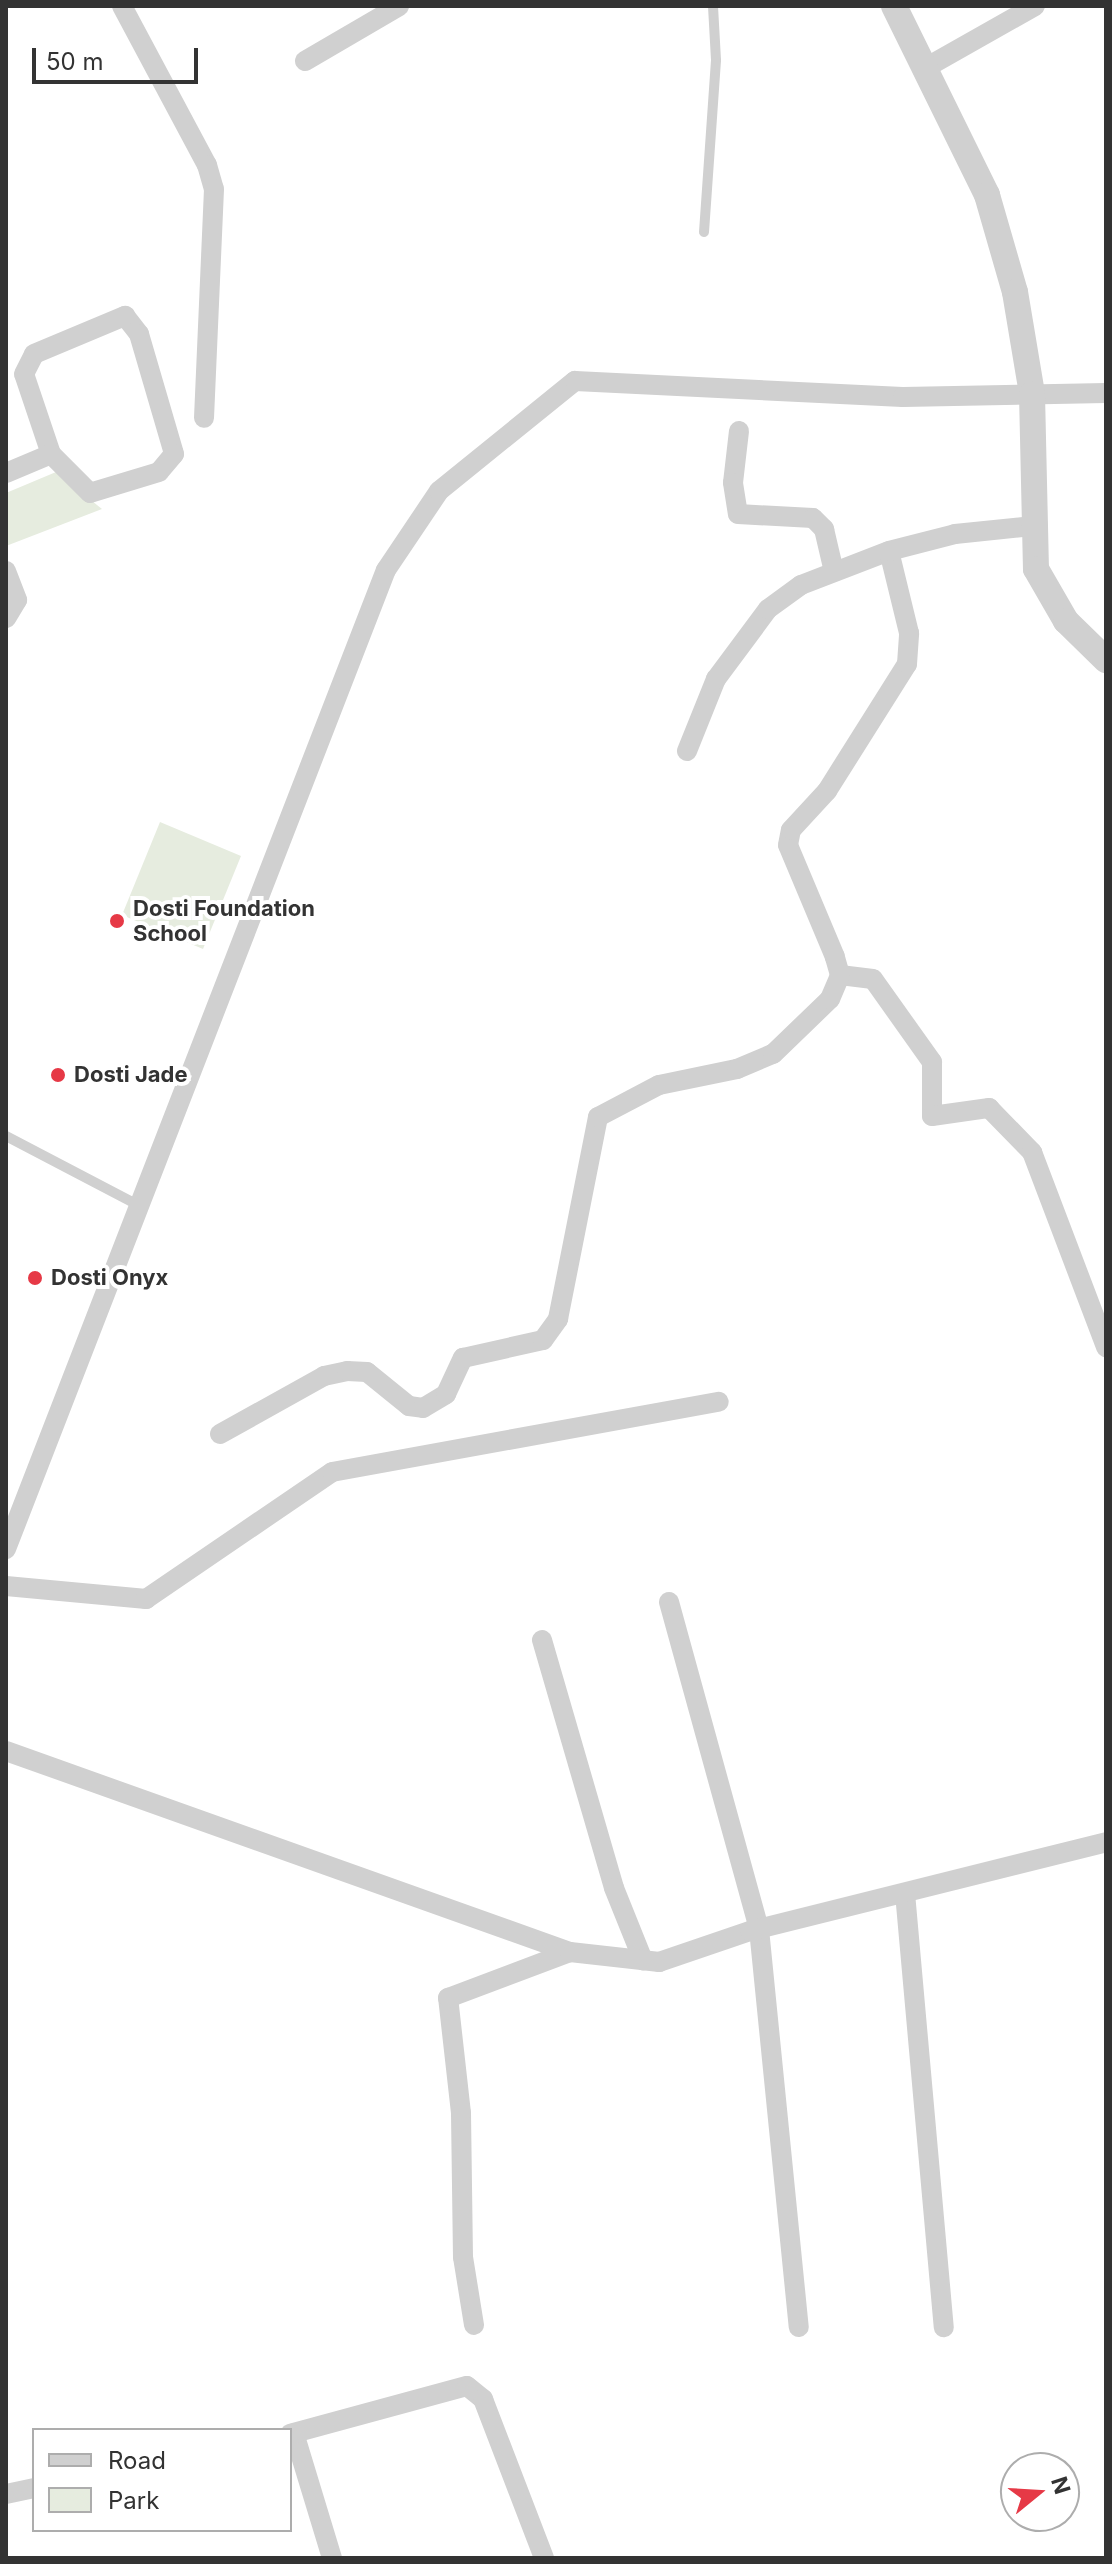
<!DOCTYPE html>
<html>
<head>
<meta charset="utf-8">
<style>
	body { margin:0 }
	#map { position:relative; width:1112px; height:2564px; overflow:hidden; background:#fff; font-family:Inter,sans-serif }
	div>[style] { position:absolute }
	.green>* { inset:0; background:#e6ecdf }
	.service>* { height:10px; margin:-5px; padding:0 5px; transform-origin:5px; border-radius:5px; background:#d0d0d0 }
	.minor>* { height:20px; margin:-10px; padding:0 10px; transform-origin:10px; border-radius:10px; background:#d0d0d0 }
	.tertiary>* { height:26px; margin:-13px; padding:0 13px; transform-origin:13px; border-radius:13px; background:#d0d0d0 }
	.dots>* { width:22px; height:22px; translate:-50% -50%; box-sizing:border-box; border:4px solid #fff; border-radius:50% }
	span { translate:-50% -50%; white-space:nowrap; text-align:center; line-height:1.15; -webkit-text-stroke:8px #fff; paint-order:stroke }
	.poi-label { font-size:22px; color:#333; font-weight:700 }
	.left { translate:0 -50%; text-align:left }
	.frame { position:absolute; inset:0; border:8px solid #333; pointer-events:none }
	.legend { position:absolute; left:32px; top:2428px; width:260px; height:104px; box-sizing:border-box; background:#fff; border:2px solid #adadad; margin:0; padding:10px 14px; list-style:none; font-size:24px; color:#333 }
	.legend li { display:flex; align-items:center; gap:16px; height:40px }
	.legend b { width:40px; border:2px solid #adadad }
	.north { position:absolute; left:1000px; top:2452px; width:80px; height:80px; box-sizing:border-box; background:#fff; border:2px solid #adadad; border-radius:50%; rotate:72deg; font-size:22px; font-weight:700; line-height:32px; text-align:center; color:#333 }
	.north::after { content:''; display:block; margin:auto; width:28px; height:36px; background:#e63946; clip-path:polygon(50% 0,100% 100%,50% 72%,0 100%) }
	.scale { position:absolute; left:32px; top:48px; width:166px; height:36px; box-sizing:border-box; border:4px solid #333; border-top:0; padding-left:10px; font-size:24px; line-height:28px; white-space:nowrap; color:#333; -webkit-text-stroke:6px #fff; paint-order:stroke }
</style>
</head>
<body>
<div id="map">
	<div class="green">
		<div style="clip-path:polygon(56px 472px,102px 509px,6px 546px,6px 493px)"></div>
		<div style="clip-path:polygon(160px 822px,241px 856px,203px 949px,122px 915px)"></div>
	</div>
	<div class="service">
		<div style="left:704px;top:232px;width:172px;rotate:-86deg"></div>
		<div style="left:716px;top:60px;width:54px;rotate:-93.2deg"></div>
		<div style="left:6px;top:1136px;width:151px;rotate:27.6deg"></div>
	</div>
	<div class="minor">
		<div style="left:122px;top:6px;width:180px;rotate:61.9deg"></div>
		<div style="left:207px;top:165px;width:25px;rotate:74deg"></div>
		<div style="left:214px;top:189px;width:229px;rotate:92.5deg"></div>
		<div style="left:305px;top:61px;width:109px;rotate:-30.3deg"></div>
		<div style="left:927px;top:67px;width:124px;rotate:-29.5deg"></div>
		<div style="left:125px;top:316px;width:23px;rotate:52deg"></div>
		<div style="left:139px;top:334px;width:125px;rotate:73.7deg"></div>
		<div style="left:174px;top:454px;width:23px;rotate:130deg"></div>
		<div style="left:159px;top:472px;width:72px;rotate:163.1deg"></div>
		<div style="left:90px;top:493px;width:55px;rotate:-135deg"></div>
		<div style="left:51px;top:454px;width:84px;rotate:-108.6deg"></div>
		<div style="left:24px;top:374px;width:22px;rotate:-63deg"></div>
		<div style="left:34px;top:354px;width:99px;rotate:-22.7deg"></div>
		<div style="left:739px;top:431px;width:52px;rotate:96.6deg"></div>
		<div style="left:733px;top:483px;width:31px;rotate:81deg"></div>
		<div style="left:738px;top:514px;width:75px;rotate:3.1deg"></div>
		<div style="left:813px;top:518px;width:16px;rotate:45deg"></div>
		<div style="left:824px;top:529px;width:44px;rotate:76.9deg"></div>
		<div style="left:6px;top:473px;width:49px;rotate:-22.9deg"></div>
		<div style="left:6px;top:571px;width:31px;rotate:69deg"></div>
		<div style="left:17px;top:600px;width:21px;rotate:121deg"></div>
		<div style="left:687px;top:751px;width:78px;rotate:-68.1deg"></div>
		<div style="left:716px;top:679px;width:87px;rotate:-53.4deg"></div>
		<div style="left:768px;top:609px;width:41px;rotate:-36deg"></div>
		<div style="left:801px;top:585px;width:94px;rotate:-21.1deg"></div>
		<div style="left:840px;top:975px;width:33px;rotate:7deg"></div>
		<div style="left:873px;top:979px;width:102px;rotate:54.6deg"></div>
		<div style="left:932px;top:1062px;width:54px;rotate:90deg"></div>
		<div style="left:932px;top:1116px;width:58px;rotate:-8deg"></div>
		<div style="left:989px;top:1108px;width:62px;rotate:45.7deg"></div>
		<div style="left:1032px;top:1152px;width:209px;rotate:69.2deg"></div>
		<div style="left:220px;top:1434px;width:119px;rotate:-29.1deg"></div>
		<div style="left:324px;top:1376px;width:24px;rotate:-12deg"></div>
		<div style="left:347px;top:1371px;width:20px;rotate:3deg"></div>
		<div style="left:367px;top:1372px;width:54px;rotate:39deg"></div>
		<div style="left:409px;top:1406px;width:14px;rotate:8deg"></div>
		<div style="left:423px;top:1408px;width:27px;rotate:-31deg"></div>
		<div style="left:446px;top:1394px;width:40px;rotate:-65deg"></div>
		<div style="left:463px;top:1358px;width:82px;rotate:-12.7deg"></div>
		<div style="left:543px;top:1340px;width:26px;rotate:-54deg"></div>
		<div style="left:558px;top:1319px;width:206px;rotate:-78.8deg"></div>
		<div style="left:598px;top:1117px;width:69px;rotate:-27.7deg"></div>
		<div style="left:659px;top:1085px;width:80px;rotate:-11.6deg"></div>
		<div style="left:737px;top:1069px;width:39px;rotate:-23deg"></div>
		<div style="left:773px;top:1054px;width:79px;rotate:-44deg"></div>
		<div style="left:830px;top:999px;width:26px;rotate:-67deg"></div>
		<div style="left:840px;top:975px;width:19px;rotate:-106deg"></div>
		<div style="left:835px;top:957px;width:121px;rotate:-112.8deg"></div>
		<div style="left:788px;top:845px;width:15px;rotate:-79deg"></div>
		<div style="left:791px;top:830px;width:53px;rotate:-47.3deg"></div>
		<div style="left:827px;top:791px;width:150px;rotate:-57.8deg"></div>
		<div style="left:907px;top:664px;width:31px;rotate:-86deg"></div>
		<div style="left:909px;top:633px;width:84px;rotate:-103.7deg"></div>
		<div style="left:889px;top:551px;width:68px;rotate:-14.4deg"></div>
		<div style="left:955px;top:534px;width:78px;rotate:-5.9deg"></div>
		<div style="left:6px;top:1549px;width:1050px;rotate:-68.79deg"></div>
		<div style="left:386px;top:570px;width:95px;rotate:-56.1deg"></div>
		<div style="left:439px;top:491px;width:175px;rotate:-39deg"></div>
		<div style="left:575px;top:381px;width:328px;rotate:2.8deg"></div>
		<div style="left:903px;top:397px;width:203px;rotate:-1.1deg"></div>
		<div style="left:6px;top:1586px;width:141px;rotate:5.3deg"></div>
		<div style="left:146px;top:1599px;width:225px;rotate:-34.3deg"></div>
		<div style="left:332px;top:1472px;width:393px;rotate:-10.3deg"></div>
		<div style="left:669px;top:1602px;width:339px;rotate:74.6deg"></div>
		<div style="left:759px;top:1929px;width:400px;rotate:84.3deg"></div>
		<div style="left:542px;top:1640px;width:258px;rotate:73.8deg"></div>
		<div style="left:614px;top:1888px;width:78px;rotate:68.1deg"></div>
		<div style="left:6px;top:1751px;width:599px;rotate:19.62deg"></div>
		<div style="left:905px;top:1893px;width:436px;rotate:84.9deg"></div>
		<div style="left:474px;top:2325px;width:69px;rotate:-99.2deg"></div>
		<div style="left:463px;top:2257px;width:144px;rotate:-90.8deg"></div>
		<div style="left:461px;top:2113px;width:116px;rotate:-96.4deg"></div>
		<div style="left:448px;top:1998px;width:130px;rotate:-20.7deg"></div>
		<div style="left:570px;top:1952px;width:90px;rotate:6.4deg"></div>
		<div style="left:659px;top:1962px;width:96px;rotate:-18.8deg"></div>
		<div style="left:750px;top:1931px;width:367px;rotate:-14deg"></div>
		<div style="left:294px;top:2433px;width:131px;rotate:73.1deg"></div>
		<div style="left:290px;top:2434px;width:183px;rotate:-15.2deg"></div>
		<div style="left:467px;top:2386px;width:21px;rotate:39deg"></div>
		<div style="left:483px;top:2399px;width:170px;rotate:69deg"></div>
		<div style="left:6px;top:2494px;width:29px;rotate:-12deg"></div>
	</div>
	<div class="tertiary">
		<div style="left:894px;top:6px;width:211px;rotate:63.8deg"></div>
		<div style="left:987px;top:195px;width:101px;rotate:73.9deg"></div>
		<div style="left:1015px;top:292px;width:103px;rotate:80.5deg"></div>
		<div style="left:1032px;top:394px;width:175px;rotate:88.7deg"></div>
		<div style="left:1036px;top:569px;width:60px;rotate:60deg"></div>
		<div style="left:1066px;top:621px;width:56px;rotate:44.3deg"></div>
	</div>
	<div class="dots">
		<div style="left:117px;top:921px;background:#e63946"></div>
		<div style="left:58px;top:1075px;background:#e63946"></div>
		<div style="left:35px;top:1278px;background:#e63946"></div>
	</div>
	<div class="poi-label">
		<span class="left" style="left:133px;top:921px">Dosti Foundation<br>School</span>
		<span class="left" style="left:74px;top:1075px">Dosti Jade</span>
		<span class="left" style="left:51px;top:1278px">Dosti Onyx</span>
	</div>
	<div class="frame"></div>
	<ul class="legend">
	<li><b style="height:10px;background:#d0d0d0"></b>Road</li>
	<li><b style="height:22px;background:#e6ecdf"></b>Park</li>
	</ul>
	<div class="north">N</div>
	<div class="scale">50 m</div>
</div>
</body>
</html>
